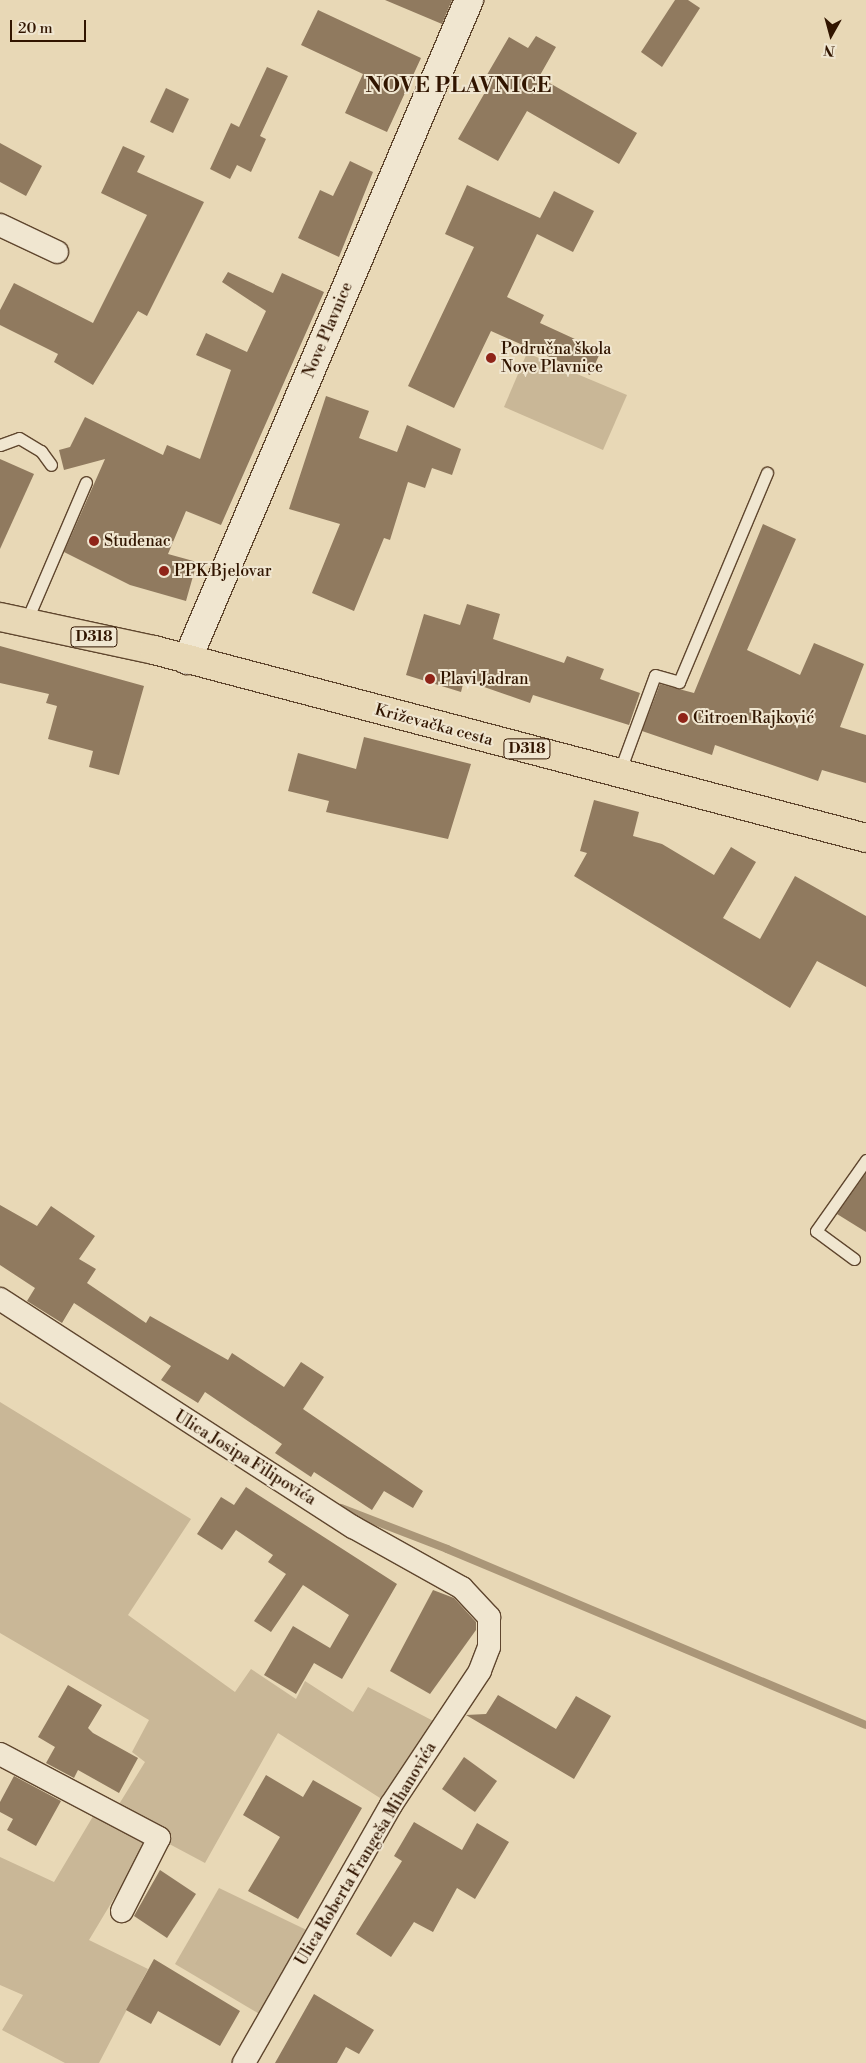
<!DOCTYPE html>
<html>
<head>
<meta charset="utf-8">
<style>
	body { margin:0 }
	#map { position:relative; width:866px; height:2063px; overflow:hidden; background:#e8d8b6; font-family:"Libre Bodoni",serif }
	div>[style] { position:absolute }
	.green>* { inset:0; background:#c9b797 }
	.stream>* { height:8px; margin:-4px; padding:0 4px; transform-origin:4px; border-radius:4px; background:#aa9678 }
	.building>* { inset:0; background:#907a5f }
	.roads { filter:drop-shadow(1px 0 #5f462e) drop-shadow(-1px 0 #5f462e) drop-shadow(0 1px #5f462e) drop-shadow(0 -1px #5f462e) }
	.lane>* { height:11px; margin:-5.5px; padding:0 5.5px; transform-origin:5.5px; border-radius:5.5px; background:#f0e6d0 }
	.street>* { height:22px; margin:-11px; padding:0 11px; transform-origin:11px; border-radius:11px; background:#f0e6d0 }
	.secondary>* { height:28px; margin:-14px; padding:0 14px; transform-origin:14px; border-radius:14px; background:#f0e6d0 }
	.primary>* { height:28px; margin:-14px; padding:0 14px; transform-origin:14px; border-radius:14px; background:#e8d8b6 }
	.dots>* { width:14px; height:14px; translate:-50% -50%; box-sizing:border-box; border:2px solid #f0e6d0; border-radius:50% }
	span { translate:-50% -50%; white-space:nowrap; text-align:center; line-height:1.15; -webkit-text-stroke:4px #f0e6d0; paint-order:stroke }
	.shield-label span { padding:1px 4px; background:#f0e6d0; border:1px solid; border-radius:4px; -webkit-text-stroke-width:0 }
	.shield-label { font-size:15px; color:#311500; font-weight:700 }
	.street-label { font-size:16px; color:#311500 }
	.poi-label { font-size:16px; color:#311500 }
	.left { translate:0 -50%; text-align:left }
	.district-label { font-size:21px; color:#311500; font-weight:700; letter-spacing:1px }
	.north { position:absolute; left:806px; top:10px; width:50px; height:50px; -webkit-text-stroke:4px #f0e6d0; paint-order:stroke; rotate:187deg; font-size:14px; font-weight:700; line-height:20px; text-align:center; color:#311500 }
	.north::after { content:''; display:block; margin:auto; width:18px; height:22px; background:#311500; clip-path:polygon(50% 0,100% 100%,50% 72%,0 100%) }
	.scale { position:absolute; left:10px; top:20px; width:76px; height:22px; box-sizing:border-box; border:2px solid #311500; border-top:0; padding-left:6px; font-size:15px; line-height:18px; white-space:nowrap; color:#311500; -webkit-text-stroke:4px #f0e6d0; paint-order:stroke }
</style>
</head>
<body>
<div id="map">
	<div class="green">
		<div style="clip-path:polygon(527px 353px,627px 395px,603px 450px,504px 407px)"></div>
		<div style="clip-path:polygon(0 1402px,191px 1519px,128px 1615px,235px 1692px,251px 1669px,296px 1699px,305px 1681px,353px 1712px,368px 1687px,443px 1726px,391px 1805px,278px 1733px,205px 1863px,113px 1814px,145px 1762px,132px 1752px,149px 1720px,0 1633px)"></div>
		<div style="clip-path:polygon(95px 1813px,146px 1845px,89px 1940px,148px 1969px,99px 2063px,65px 2063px,2px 2030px,23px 1995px,0 1985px,0 1857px,54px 1882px)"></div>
		<div style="clip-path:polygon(219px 1888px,317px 1935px,268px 2019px,175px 1964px)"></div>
	</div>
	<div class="stream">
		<div style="left:341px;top:1508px;width:114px;rotate:21.1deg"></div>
		<div style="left:447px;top:1549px;width:454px;rotate:22.8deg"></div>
	</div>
	<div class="building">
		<div style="clip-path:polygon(385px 0,452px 0,442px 24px)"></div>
		<div style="clip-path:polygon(675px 0,688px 0,700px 8px,662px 67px,641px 52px)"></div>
		<div style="clip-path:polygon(318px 10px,421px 58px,387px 132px,345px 113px,363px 74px,301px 45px)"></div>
		<div style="clip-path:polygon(536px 36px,556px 47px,539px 77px,637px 133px,619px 164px,527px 111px,498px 161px,458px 139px,487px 89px,481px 85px,509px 37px,528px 48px)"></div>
		<div style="clip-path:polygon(267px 67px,288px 76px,260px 136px,266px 139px,251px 172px,237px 165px,230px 179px,210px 169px,231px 123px,239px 127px)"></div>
		<div style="clip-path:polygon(166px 88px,189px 99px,173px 133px,150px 122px)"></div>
		<div style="clip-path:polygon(0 143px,42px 166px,26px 196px,0 182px)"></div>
		<div style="clip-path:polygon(123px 146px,145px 156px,137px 172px,204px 202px,147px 316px,138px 311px,93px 385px,54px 362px,58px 354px,0 325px,0 310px,14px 283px,93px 323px,147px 215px,101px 193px)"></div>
		<div style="clip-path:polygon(350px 161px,373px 172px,339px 257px,298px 238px,320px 190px,333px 196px)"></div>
		<div style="clip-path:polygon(467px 185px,540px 218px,554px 191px,594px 211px,573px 252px,537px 234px,507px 297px,544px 315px,540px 323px,601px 351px,590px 375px,491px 331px,454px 408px,408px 386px,474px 247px,445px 234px)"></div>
		<div style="clip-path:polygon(228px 272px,273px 293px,282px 273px,324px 292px,221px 525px,186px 511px,168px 554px,197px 562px,186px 601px,130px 585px,64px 552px,105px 459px,64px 470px,59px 450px,70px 447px,85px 417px,163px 455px,167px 445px,200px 459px,231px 370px,196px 355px,206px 333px,247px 352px,266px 311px,222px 282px)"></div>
		<div style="clip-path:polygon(326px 396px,369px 411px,359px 438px,397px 452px,407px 425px,461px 449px,452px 475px,432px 468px,425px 488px,408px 482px,390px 540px,384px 538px,354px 611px,312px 593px,340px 524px,289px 509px)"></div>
		<div style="clip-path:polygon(0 459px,34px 474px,0 549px)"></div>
		<div style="clip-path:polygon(763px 524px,796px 539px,747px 650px,800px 675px,814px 643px,864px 664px,840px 727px,866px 735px,866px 783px,822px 770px,818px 781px,715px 745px,712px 755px,642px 731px,660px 684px,694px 693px)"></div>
		<div style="clip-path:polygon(467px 604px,500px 614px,493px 639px,564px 663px,567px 656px,604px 669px,600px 679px,640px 693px,629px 725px,533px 695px,530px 703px,464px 680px,461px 692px,406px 675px,424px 614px,460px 625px)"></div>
		<div style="clip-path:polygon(0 646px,144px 686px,119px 775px,89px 767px,93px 751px,48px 739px,57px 706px,46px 703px,49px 694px,0 683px)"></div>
		<div style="clip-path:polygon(364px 737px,471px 764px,448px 839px,326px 812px,329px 801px,288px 791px,298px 753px,356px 769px)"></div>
		<div style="clip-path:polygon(594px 800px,639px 812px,633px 836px,662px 844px,714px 875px,731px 847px,756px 862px,723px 918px,760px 939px,795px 876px,866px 916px,866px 987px,817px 961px,790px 1008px,574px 876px,587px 853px,580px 851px)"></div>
		<div style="clip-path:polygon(866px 1173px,866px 1232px,837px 1214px)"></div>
		<div style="clip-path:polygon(0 1205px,37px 1226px,51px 1206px,95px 1236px,79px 1259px,96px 1269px,87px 1283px,146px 1323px,150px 1316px,228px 1360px,232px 1353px,284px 1387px,301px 1362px,324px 1377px,303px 1409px,423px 1491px,413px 1508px,384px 1491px,372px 1510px,314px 1472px,311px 1477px,275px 1453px,282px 1444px,205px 1392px,198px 1403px,161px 1380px,171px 1366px,74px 1303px,62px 1323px,27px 1301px,35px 1288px,0 1265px)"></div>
		<div style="clip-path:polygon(246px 1487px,397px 1584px,342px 1679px,314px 1663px,296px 1694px,264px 1675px,293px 1626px,330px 1648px,349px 1615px,303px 1585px,271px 1632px,254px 1621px,286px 1574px,268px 1562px,273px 1555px,236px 1530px,222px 1550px,197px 1534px,221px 1497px,234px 1505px)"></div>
		<div style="clip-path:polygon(433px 1590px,454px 1598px,476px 1622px,476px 1630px,430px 1694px,390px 1671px)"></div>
		<div style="clip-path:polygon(68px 1685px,102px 1705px,88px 1728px,93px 1733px,138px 1758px,119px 1793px,78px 1770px,74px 1778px,46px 1763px,55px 1747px,38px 1737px)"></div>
		<div style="clip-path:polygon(498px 1695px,556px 1729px,576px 1696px,611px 1716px,574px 1779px,466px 1715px,486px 1714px)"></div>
		<div style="clip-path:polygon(464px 1757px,497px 1781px,475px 1812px,442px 1789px)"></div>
		<div style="clip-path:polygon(266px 1775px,303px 1797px,313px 1780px,362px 1808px,298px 1919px,248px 1891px,280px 1837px,243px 1815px)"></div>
		<div style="clip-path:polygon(14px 1776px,61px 1801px,36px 1846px,7px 1830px,13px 1819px,0 1812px,0 1802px)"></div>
		<div style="clip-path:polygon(414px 1822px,462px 1850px,477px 1823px,509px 1842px,475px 1899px,457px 1888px,433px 1932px,414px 1922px,391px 1957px,356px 1934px,402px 1861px,394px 1856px)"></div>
		<div style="clip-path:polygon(160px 1870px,196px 1894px,167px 1938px,134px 1916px)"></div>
		<div style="clip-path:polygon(154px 1959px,240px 2011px,220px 2046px,158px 2011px,151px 2024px,126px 2010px)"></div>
		<div style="clip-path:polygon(314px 1994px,374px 2030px,359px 2054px,346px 2047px,337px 2063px,275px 2063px)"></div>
	</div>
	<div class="roads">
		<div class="lane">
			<div style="left:0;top:445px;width:20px;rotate:-20deg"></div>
			<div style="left:19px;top:438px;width:26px;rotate:31deg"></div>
			<div style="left:41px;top:451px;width:17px;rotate:54deg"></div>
			<div style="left:26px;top:622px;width:152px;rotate:-66.8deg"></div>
			<div style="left:619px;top:773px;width:104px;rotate:-69.8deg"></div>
			<div style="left:655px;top:675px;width:25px;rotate:16deg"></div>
			<div style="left:679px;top:682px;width:227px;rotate:-67.2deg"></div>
			<div style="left:854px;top:1259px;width:47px;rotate:-143.6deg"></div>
			<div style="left:816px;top:1231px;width:87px;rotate:-54.8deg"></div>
		</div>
		<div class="street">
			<div style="left:0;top:225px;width:63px;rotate:25.3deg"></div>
			<div style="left:0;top:1299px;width:420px;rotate:32.9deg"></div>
			<div style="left:353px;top:1527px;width:125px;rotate:29.2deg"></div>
			<div style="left:462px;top:1588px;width:40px;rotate:47deg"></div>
			<div style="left:489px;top:1617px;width:30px;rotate:90deg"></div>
			<div style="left:489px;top:1647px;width:26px;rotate:111deg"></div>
			<div style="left:480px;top:1671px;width:161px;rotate:123.6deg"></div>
			<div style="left:391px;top:1805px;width:297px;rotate:119.7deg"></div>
			<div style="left:0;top:1754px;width:180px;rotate:27.8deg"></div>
			<div style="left:159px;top:1838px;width:82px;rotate:116.9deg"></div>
		</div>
		<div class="secondary">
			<div style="left:187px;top:660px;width:718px;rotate:-66.86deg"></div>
		</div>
		<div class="primary">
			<div style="left:0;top:617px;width:157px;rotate:12.1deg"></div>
			<div style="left:154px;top:650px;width:736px;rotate:14.79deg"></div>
		</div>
	</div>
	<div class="dots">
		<div style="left:491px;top:358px;background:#8f2418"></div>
		<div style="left:94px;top:541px;background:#8f2418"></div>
		<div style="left:164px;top:571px;background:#8f2418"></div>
		<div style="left:430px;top:679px;background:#8f2418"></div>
		<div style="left:683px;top:718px;background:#8f2418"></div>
	</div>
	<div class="shield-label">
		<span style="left:94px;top:637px">D318</span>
		<span style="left:527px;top:749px">D318</span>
	</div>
	<div class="street-label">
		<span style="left:328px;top:330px;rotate:-67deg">Nove Plavnice</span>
		<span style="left:434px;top:725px;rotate:15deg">Križevačka cesta</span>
		<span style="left:245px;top:1458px;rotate:32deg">Ulica Josipa Filipovića</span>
		<span style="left:366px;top:1854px;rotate:-59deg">Ulica Roberta Frangeša Mihanovića</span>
	</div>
	<div class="poi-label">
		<span class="left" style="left:501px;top:358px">Područna škola<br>Nove Plavnice</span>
		<span class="left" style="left:104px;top:541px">Studenac</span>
		<span class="left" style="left:174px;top:571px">PPK Bjelovar</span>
		<span class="left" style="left:440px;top:679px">Plavi Jadran</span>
		<span class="left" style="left:693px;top:718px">Citroen Rajković</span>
	</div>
	<div class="district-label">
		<span style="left:459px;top:86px">NOVE PLAVNICE</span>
	</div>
	<div class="north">N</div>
	<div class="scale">20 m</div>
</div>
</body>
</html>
